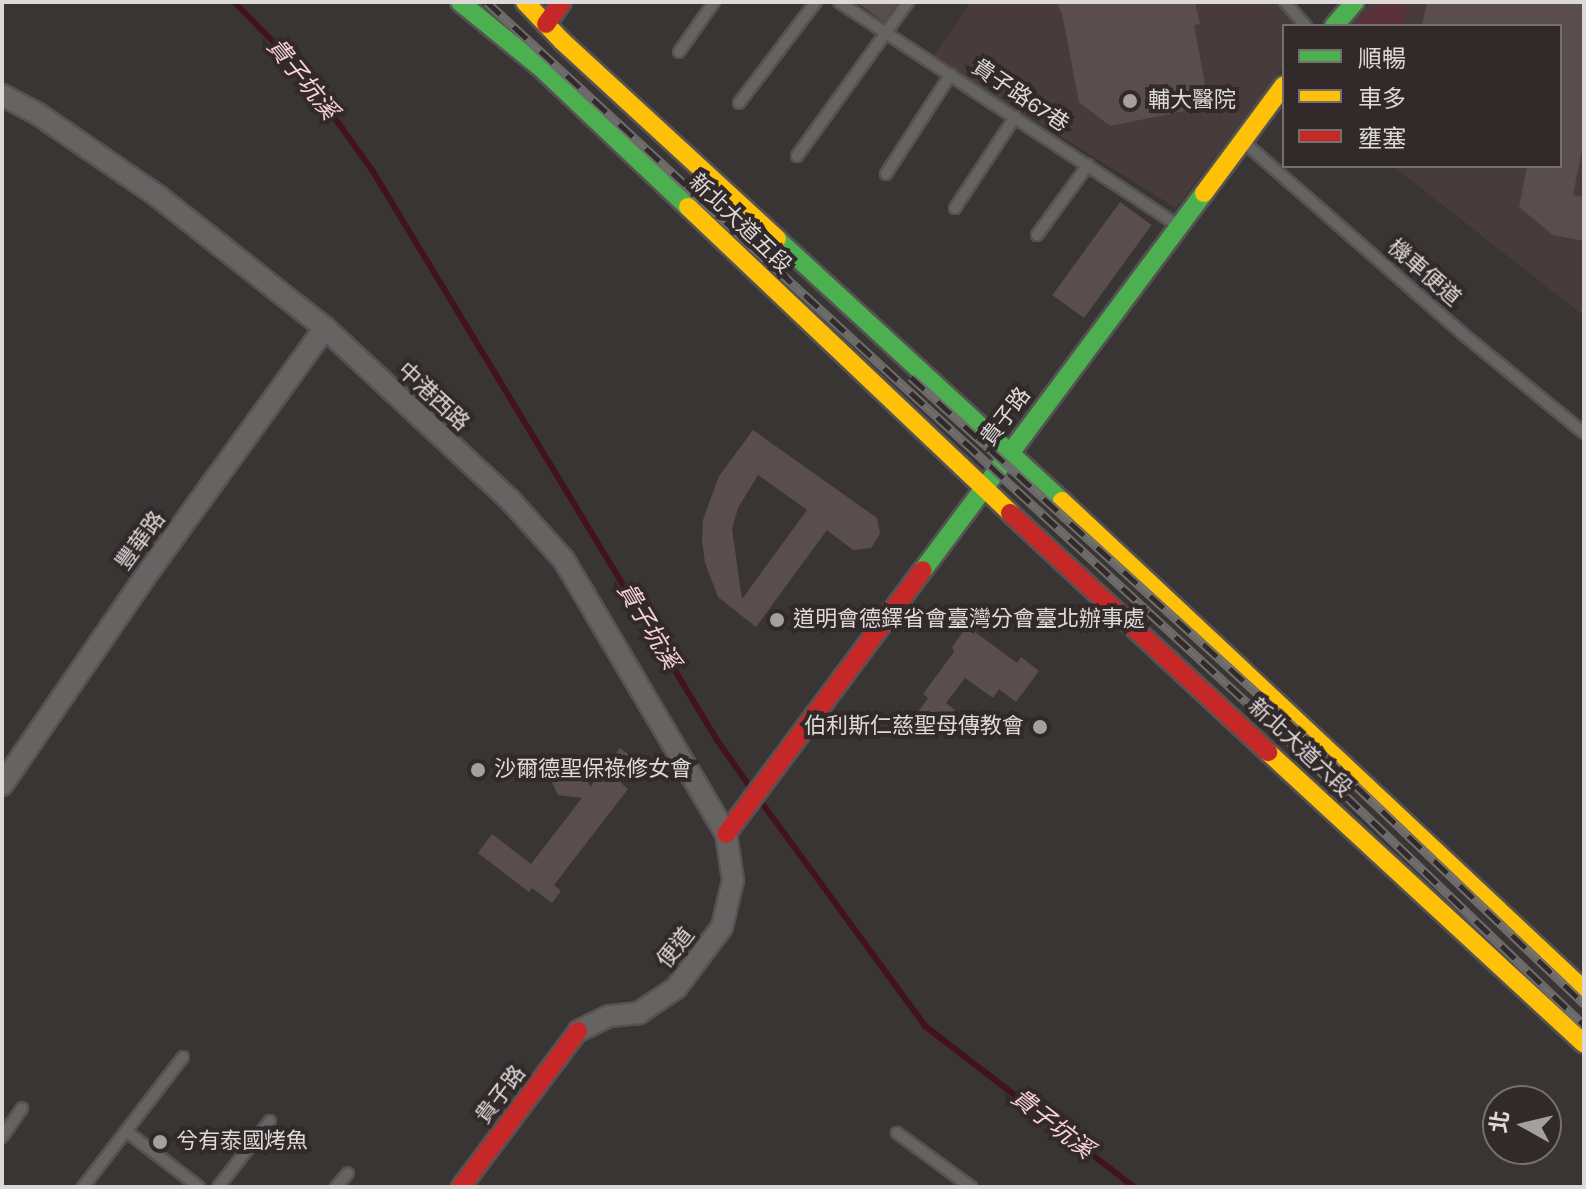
<!DOCTYPE html>
<html>
<head>
<meta charset="utf-8">
<style>
	body { margin:0 }
	#map { position:relative; width:1586px; height:1189px; overflow:hidden; background:#393535; font-family:Karla,"Noto Sans TC",sans-serif }
	div>[style] { position:absolute }
	.built>* { inset:0; background:#473b3c }
	.green>* { inset:0; background:#5b323b }
	.stream>* { height:6px; margin:-3px; padding:0 3px; transform-origin:3px; border-radius:3px; background:#421220 }
	.building>* { inset:0; background:#5a4d4f; transform-origin:0 0 }
	.roads { filter:drop-shadow(2px 0 #565252) drop-shadow(-2px 0 #565252) drop-shadow(0 2px #565252) drop-shadow(0 -2px #565252) }
	.lane>* { height:10px; margin:-5px; padding:0 5px; transform-origin:5px; border-radius:5px; background:#666363 }
	.street>* { height:20px; margin:-10px; padding:0 10px; transform-origin:10px; border-radius:10px; background:#666363 }
	.fast>* { height:18px; margin:-9px; padding:0 9px; transform-origin:9px; border-radius:9px; background:#4caf50 }
	.slow>* { height:18px; margin:-9px; padding:0 9px; transform-origin:9px; border-radius:9px; background:#ffc107 }
	.jam>* { height:18px; margin:-9px; padding:0 9px; transform-origin:9px; border-radius:9px; background:#c62828 }
	.rail>* { height:9px; margin-top:-4.5px; transform-origin:0; background:repeating-linear-gradient(90deg,#31292a 0 18px,#6f6c6c 0 36px); box-sizing:border-box; border-block:2px solid #6f6c6c }
	.dots>* { width:22px; height:22px; translate:-50% -50%; box-sizing:border-box; border:4px solid #31292a; border-radius:50% }
	span { translate:-50% -50%; white-space:nowrap; text-align:center; line-height:1.15; -webkit-text-stroke:8px #31292a; paint-order:stroke }
	.street-label { font-size:22px; color:#ded9d9 }
	.poi-label { font-size:22px; color:#ded9d9 }
	.left { translate:0 -50%; text-align:left }
	.right { translate:-100% -50%; text-align:right }
	.water-label { font-size:24px; color:#f9d2d9; font-style:italic }
	.frame { position:absolute; inset:0; border:4px solid #ded9d9; pointer-events:none }
	.legend { position:absolute; left:1282px; top:24px; width:280px; height:144px; box-sizing:border-box; background:#31292a; border:2px solid #766f70; margin:0; padding:10px 14px; list-style:none; font-size:24px; color:#ded9d9 }
	.legend li { display:flex; align-items:center; gap:16px; height:40px }
	.legend b { width:40px; border:2px solid #766f70 }
	.north { position:absolute; left:1482px; top:1085px; width:80px; height:80px; box-sizing:border-box; background:#31292a; border:2px solid #766f70; border-radius:50%; rotate:278deg; font-size:22px; font-weight:700; line-height:32px; text-align:center; color:#ded9d9 }
	.north::after { content:''; display:block; margin:auto; width:28px; height:36px; background:#a4a0a0; clip-path:polygon(50% 0,100% 100%,50% 72%,0 100%) }
</style>
</head>
<body>
<div id="map">
	<div class="built">
		<i style="clip-path:polygon(971px 2px,1290px 2px,1314px 26px,1284px 26px,1284px 66px,1176px 208px,933px 57px)"></i>
		<i style="clip-path:polygon(1371px 2px,1584px 2px,1584px 316px,1393px 166px,1560px 166px,1560px 26px,1350px 26px)"></i>
	</div>
	<div class="green">
		<i style="clip-path:polygon(1377px 2px,1408px 2px,1403px 26px,1356px 26px)"></i>
	</div>
	<div class="stream">
		<i style="left:234px;top:2px;width:93px;rotate:45.4deg"></i>
		<i style="left:299px;top:68px;width:125px;rotate:54.4deg"></i>
		<i style="left:372px;top:170px;width:666px;rotate:58.82deg"></i>
		<i style="left:717px;top:740px;width:57px;rotate:54.9deg"></i>
		<i style="left:762px;top:803px;width:276px;rotate:53.8deg"></i>
		<i style="left:925px;top:1026px;width:264px;rotate:37.6deg"></i>
	</div>
	<div class="building">
		<i style="clip-path:polygon(856px 2px,898px 2px,884px 22px)"></i>
		<i style="clip-path:polygon(1056px 2px,1195px 2px,1200px 24px,1194px 25px,1209px 106px,1110px 126px,1079px 102px,1062px 14px)"></i>
		<i style="clip-path:polygon(1427px 2px,1584px 2px,1584px 140px,1573px 195px,1584px 197px,1584px 241px,1553px 235px,1519px 207px,1527px 166px,1560px 166px,1560px 26px,1422px 26px)"></i>
		<i style="left:1120px;top:202px;width:39px;height:115px;rotate:36deg"></i>
		<i style="clip-path:polygon(evenodd,753px 430px,877px 518px,880px 534px,871px 548px,853px 550px,827px 530px,756px 627px,718px 597px,705px 563px,702px 541px,703px 520px,719px 476px,753px 430px,758px 475px,807px 510px,742px 599px,732px 529px,738px 508px,758px 475px)"></i>
		<i style="clip-path:polygon(967px 626px,1017px 663px,1021px 657px,1039px 671px,1016px 702px,999px 689px,993px 698px,965px 678px,946px 703px,955px 710px,936px 736px,913px 719px,928px 698px,923px 694px,954px 652px,952px 647px)"></i>
		<i style="clip-path:polygon(620px 748px,636px 760px,620px 782px,628px 789px,554px 885px,561px 891px,552px 903px,532px 888px,529px 892px,478px 853px,492px 834px,531px 864px,582px 798px,558px 795px,549px 776px,562px 761px,580px 763px,590px 787px)"></i>
	</div>
	<div class="roads">
		<div class="lane">
			<i style="left:839px;top:2px;width:405px;rotate:33.4deg"></i>
			<i style="left:1285px;top:2px;width:32px;rotate:49deg"></i>
			<i style="left:679px;top:52px;width:61px;rotate:-55deg"></i>
			<i style="left:739px;top:103px;width:127px;rotate:-52.7deg"></i>
			<i style="left:1246px;top:144px;width:288px;rotate:41.2deg"></i>
			<i style="left:1463px;top:334px;width:156px;rotate:39.3deg"></i>
			<i style="left:797px;top:156px;width:190px;rotate:-54.2deg"></i>
			<i style="left:886px;top:174px;width:119px;rotate:-57deg"></i>
			<i style="left:955px;top:208px;width:109px;rotate:-56.6deg"></i>
			<i style="left:1037px;top:235px;width:87px;rotate:-53.9deg"></i>
			<i style="left:126px;top:1131px;width:92px;rotate:37.5deg"></i>
			<i style="left:897px;top:1133px;width:92px;rotate:36.1deg"></i>
			<i style="left:2px;top:1137px;width:35px;rotate:-55deg"></i>
			<i style="left:83px;top:1187px;width:164px;rotate:-52.4deg"></i>
			<i style="left:218px;top:1187px;width:84px;rotate:-51.8deg"></i>
			<i style="left:336px;top:1187px;width:18px;rotate:-49deg"></i>
		</div>
		<div class="street">
			<i style="left:2px;top:95px;width:41px;rotate:27.8deg"></i>
			<i style="left:38px;top:114px;width:147px;rotate:34.4deg"></i>
			<i style="left:159px;top:197px;width:211px;rotate:38.3deg"></i>
			<i style="left:325px;top:328px;width:254px;rotate:42.9deg"></i>
			<i style="left:511px;top:501px;width:79px;rotate:48.1deg"></i>
			<i style="left:564px;top:560px;width:318px;rotate:59.4deg"></i>
			<i style="left:726px;top:834px;width:47px;rotate:81.3deg"></i>
			<i style="left:733px;top:880px;width:48px;rotate:103.2deg"></i>
			<i style="left:722px;top:927px;width:76px;rotate:127deg"></i>
			<i style="left:676px;top:988px;width:45px;rotate:146deg"></i>
			<i style="left:639px;top:1013px;width:30px;rotate:174deg"></i>
			<i style="left:609px;top:1016px;width:34px;rotate:154deg"></i>
			<i style="left:2px;top:785px;width:265px;rotate:-55.5deg"></i>
			<i style="left:152px;top:567px;width:295px;rotate:-54.1deg"></i>
		</div>
		<div class="fast">
			<i style="left:460px;top:2px;width:103px;rotate:39.1deg"></i>
			<i style="left:540px;top:67px;width:204px;rotate:43.4deg"></i>
			<i style="left:1334px;top:26px;width:32px;rotate:-49deg"></i>
			<i style="left:777px;top:239px;width:387px;rotate:42.6deg"></i>
			<i style="left:923px;top:570px;width:470px;rotate:-53.3deg"></i>
		</div>
		<div class="slow">
			<i style="left:525px;top:2px;width:54px;rotate:46.5deg"></i>
			<i style="left:562px;top:41px;width:292px;rotate:42.6deg"></i>
			<i style="left:1204px;top:193px;width:134px;rotate:-53.5deg"></i>
			<i style="left:688px;top:207px;width:444px;rotate:43.5deg"></i>
			<i style="left:1062px;top:501px;width:715px;rotate:43.13deg"></i>
			<i style="left:1268px;top:752px;width:430px;rotate:42.7deg"></i>
		</div>
		<div class="jam">
			<i style="left:546px;top:24px;width:27px;rotate:-54deg"></i>
			<i style="left:1010px;top:513px;width:352px;rotate:42.8deg"></i>
			<i style="left:726px;top:834px;width:329px;rotate:-53.3deg"></i>
			<i style="left:461px;top:1187px;width:195px;rotate:-53.1deg"></i>
		</div>
	</div>
	<div class="rail">
		<i style="left:487px;top:2px;width:1098px;rotate:42.67deg"></i>
		<i style="left:1294px;top:746px;width:402px;rotate:43.9deg"></i>
		<i style="left:911px;top:377px;width:532px;rotate:42.41deg"></i>
		<i style="left:1304px;top:736px;width:388px;rotate:43.7deg"></i>
	</div>
	<div class="dots">
		<i style="left:1130px;top:101px;background:#a4a0a0"></i>
		<i style="left:777px;top:620px;background:#a4a0a0"></i>
		<i style="left:1040px;top:727px;background:#a4a0a0"></i>
		<i style="left:478px;top:770px;background:#a4a0a0"></i>
		<i style="left:160px;top:1142px;background:#a4a0a0"></i>
	</div>
	<div class="street-label">
		<span style="left:1020px;top:96px;rotate:34deg">貴子路67巷</span>
		<span style="left:740px;top:224px;rotate:44deg">新北大道五段</span>
		<span style="left:1424px;top:273px;rotate:41deg">機車便道</span>
		<span style="left:433px;top:397px;rotate:43deg">中港西路</span>
		<span style="left:1006px;top:417px;rotate:-53deg">貴子路</span>
		<span style="left:141px;top:541px;rotate:-54deg">豐華路</span>
		<span style="left:1300px;top:748px;rotate:43deg">新北大道六段</span>
		<span style="left:676px;top:948px;rotate:-52deg">便道</span>
		<span style="left:501px;top:1095px;rotate:-53deg">貴子路</span>
	</div>
	<div class="poi-label">
		<span class="left" style="left:1148px;top:101px">輔大醫院</span>
		<span class="left" style="left:793px;top:620px">道明會德鐸省會臺灣分會臺北辦事處</span>
		<span class="right" style="left:1024px;top:727px">伯利斯仁慈聖母傳教會</span>
		<span class="left" style="left:494px;top:770px">沙爾德聖保祿修女會</span>
		<span class="left" style="left:176px;top:1142px">兮有泰國烤魚</span>
	</div>
	<div class="water-label">
		<span style="left:302px;top:79px;rotate:51deg">貴子坑溪</span>
		<span style="left:648px;top:626px;rotate:59deg">貴子坑溪</span>
		<span style="left:1052px;top:1124px;rotate:38deg">貴子坑溪</span>
	</div>
	<div class="frame"></div>
	<ul class="legend">
	<li><b style="height:10px;background:#4caf50"></b>順暢</li>
	<li><b style="height:10px;background:#ffc107"></b>車多</li>
	<li><b style="height:10px;background:#c62828"></b>壅塞</li>
	</ul>
	<div class="north">北</div>
</div>
</body>
</html>
